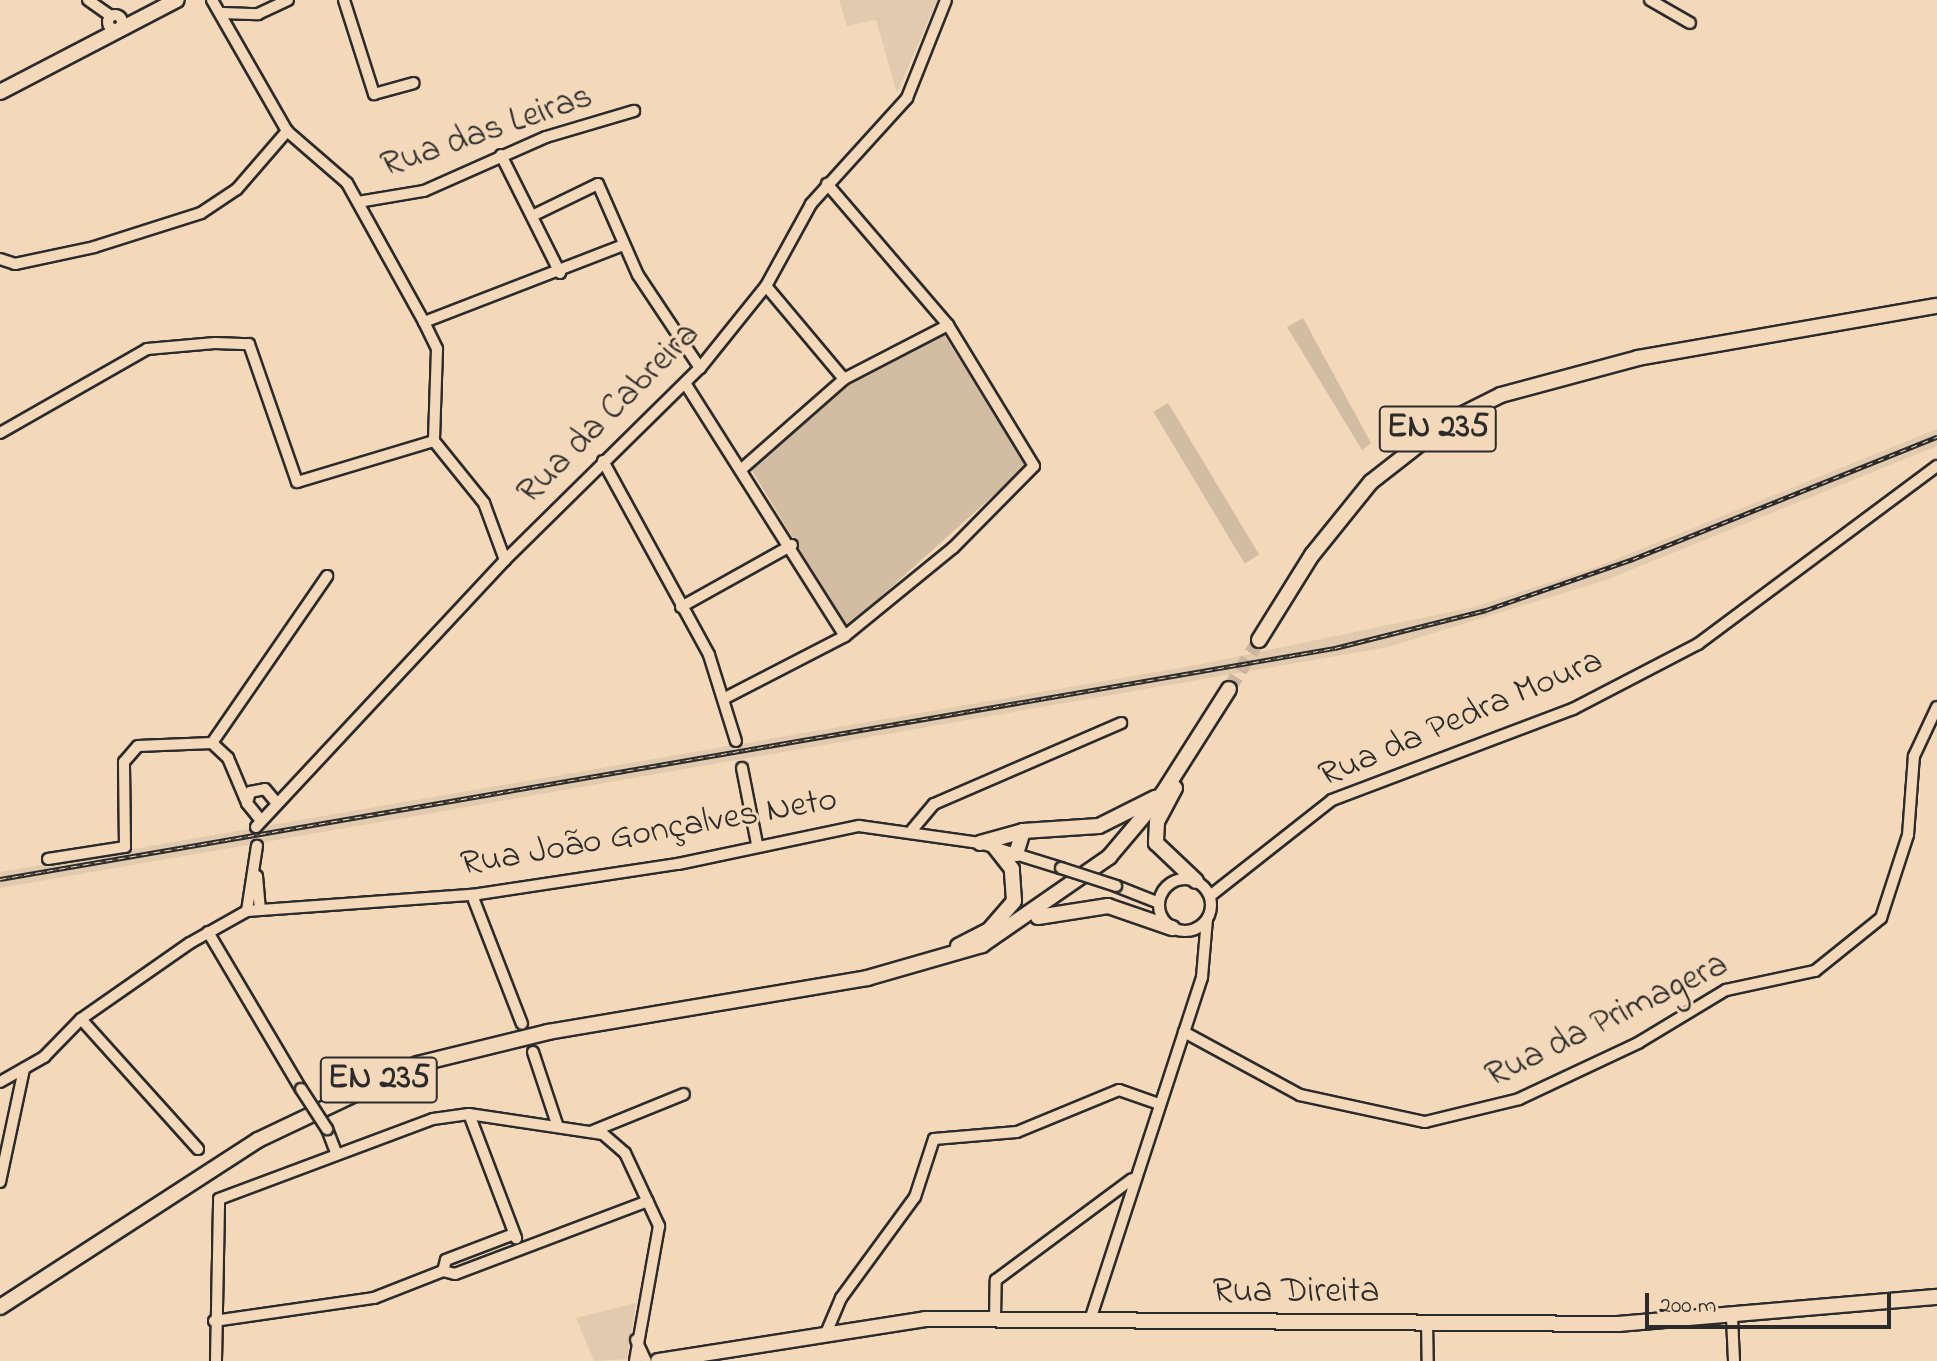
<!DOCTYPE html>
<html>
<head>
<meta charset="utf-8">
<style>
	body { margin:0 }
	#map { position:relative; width:1937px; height:1361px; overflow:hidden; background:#f3d9ba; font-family:"Indie Flower",sans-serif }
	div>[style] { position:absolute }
	.built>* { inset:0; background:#e2caae }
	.green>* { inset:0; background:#d2bda2; transform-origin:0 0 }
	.major-tunnel>* { height:14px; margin-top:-7px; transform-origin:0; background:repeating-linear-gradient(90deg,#cbb69d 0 14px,transparent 0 21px) }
	.roads { filter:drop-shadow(2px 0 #2b2b2b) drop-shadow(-2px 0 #2b2b2b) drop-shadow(0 2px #2b2b2b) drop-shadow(0 -2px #2b2b2b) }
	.minor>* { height:10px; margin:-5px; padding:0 5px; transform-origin:5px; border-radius:5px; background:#f3d9ba }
	.minor>.ring { margin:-5px; padding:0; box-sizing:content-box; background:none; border:10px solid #f3d9ba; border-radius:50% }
	.major>* { height:14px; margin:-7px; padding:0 7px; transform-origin:7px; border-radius:7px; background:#f3d9ba }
	.rail>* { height:5px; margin-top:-2.5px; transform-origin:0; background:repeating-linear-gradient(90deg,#f3d9ba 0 6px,#2b2b2b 0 12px); box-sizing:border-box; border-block:2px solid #2b2b2b }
	.bridges { filter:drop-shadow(2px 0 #2b2b2b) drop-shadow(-2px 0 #2b2b2b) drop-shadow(0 2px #2b2b2b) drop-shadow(0 -2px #2b2b2b) }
	.minor-bridge>* { height:10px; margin:-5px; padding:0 5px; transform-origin:5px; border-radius:5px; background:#f3d9ba }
	span { translate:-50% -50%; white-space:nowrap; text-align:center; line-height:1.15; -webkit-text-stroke:6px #f3d9ba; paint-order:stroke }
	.shield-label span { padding:2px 6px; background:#f3d9ba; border:2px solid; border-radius:6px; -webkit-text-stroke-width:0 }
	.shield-label { font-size:34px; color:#2b2b2b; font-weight:700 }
	.street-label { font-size:36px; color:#2b2b2b }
	.scale { position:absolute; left:1645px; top:1293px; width:246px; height:36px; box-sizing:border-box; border:4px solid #2b2b2b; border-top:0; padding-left:10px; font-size:24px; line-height:28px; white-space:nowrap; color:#2b2b2b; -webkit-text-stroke:6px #f3d9ba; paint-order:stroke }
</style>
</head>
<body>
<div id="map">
	<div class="built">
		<i style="clip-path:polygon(839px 0,937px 0,897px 93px,876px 20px,847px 26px)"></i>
		<i style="clip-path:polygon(1937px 429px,1937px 446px,1606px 580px,1388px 647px,0 888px,0 872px,1197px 665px,1474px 607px,1599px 566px)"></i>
		<i style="clip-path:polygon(636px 1303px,627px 1359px,594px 1361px,576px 1318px)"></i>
	</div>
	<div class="green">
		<i style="clip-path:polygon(1303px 318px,1371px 443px,1362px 450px,1287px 327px)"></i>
		<i style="clip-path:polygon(943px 333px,1026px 466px,847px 627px,751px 469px,846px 384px)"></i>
		<i style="left:1168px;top:403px;width:177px;height:17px;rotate:59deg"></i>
	</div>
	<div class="major-tunnel">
		<i style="left:1229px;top:689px;width:57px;rotate:-58.5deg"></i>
	</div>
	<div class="roads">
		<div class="minor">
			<i style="left:88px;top:0;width:28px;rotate:35deg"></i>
			<i style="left:212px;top:0;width:151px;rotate:60.2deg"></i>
			<i style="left:287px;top:131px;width:79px;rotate:40.9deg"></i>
			<i style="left:347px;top:183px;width:159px;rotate:61deg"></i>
			<i style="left:424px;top:322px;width:30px;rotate:64deg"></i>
			<i style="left:437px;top:349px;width:92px;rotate:91.9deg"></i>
			<i style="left:434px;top:441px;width:80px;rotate:51.1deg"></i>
			<i style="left:484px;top:503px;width:61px;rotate:69.8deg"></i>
			<i style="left:344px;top:0;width:99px;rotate:72.3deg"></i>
			<i style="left:374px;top:94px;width:41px;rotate:-15.4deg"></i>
			<i style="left:1650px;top:0;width:46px;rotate:29.9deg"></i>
			<i style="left:222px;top:13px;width:36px;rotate:2deg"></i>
			<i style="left:258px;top:14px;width:33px;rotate:-25deg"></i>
			<i class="ring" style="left:108px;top:15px;width:4px;height:4px"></i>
			<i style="left:501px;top:155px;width:132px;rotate:63.4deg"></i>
			<i style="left:358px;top:202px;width:67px;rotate:-9.5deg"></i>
			<i style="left:424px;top:191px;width:133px;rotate:-23.9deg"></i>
			<i style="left:546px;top:137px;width:92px;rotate:-16.5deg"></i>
			<i style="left:534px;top:215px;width:71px;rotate:-25.8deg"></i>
			<i style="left:598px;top:184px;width:99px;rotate:66.3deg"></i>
			<i style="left:638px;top:275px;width:112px;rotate:56.3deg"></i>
			<i style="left:0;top:259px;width:16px;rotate:18deg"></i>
			<i style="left:15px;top:264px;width:81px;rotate:-12.1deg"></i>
			<i style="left:94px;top:247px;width:112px;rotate:-17.6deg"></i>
			<i style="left:201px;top:213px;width:43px;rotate:-33.7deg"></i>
			<i style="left:237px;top:189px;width:77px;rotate:-49.2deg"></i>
			<i style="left:766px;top:286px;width:121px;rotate:50deg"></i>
			<i style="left:424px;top:322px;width:214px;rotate:-21.1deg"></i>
			<i style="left:685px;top:383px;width:299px;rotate:57.7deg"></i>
			<i style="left:0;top:433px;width:169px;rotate:-29.7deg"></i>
			<i style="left:147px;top:349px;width:68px;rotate:-5deg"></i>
			<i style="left:215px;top:343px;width:34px;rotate:2deg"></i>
			<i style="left:249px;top:344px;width:146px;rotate:70.8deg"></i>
			<i style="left:297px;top:482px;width:143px;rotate:-16.7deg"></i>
			<i style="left:603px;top:461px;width:221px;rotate:61.3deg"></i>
			<i style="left:709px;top:655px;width:90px;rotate:72.6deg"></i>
			<i style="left:744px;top:467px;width:133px;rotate:-41.3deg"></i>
			<i style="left:844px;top:379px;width:117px;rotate:-27.4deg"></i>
			<i style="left:681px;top:607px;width:127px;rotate:-29.2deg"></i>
			<i style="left:727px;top:697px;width:133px;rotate:-27.3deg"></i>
			<i style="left:845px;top:636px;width:139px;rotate:-39.2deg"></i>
			<i style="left:953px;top:548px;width:115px;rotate:-45.4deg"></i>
			<i style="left:1034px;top:466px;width:165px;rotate:-121.4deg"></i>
			<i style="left:948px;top:325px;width:186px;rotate:-130.6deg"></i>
			<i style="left:212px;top:743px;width:203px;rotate:-55.4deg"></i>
			<i style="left:742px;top:768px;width:77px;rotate:78.8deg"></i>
			<i style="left:259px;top:818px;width:19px;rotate:-129deg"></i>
			<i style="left:247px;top:803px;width:11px;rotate:-75deg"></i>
			<i style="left:250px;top:792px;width:15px;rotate:-11deg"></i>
			<i style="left:265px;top:789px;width:17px;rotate:50deg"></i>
			<i style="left:256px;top:827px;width:365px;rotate:-47deg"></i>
			<i style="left:505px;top:560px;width:274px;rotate:-44.6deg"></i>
			<i style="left:700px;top:368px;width:105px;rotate:-51.2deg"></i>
			<i style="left:766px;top:286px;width:94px;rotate:-61.2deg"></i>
			<i style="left:811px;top:204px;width:143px;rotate:-47.8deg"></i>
			<i style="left:907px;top:98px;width:105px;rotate:-68.3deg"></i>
			<i style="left:912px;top:830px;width:34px;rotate:-50deg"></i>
			<i style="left:934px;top:804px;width:204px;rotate:-23.4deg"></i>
			<i style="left:48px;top:859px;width:78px;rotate:-8.9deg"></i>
			<i style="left:125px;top:847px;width:85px;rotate:-90.7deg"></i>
			<i style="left:124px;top:762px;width:21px;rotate:-49deg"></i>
			<i style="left:138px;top:746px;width:74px;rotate:-2.3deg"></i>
			<i style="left:212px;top:743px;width:22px;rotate:43deg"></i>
			<i style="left:228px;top:758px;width:49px;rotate:67.1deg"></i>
			<i style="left:257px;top:876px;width:33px;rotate:85deg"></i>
			<i class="ring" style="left:1159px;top:879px;width:42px;height:42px"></i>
			<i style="left:1116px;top:886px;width:46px;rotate:21.6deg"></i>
			<i style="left:472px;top:895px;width:138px;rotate:68.8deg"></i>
			<i style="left:1210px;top:896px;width:155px;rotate:-38.2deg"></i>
			<i style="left:1332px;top:800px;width:258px;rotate:-20.7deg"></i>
			<i style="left:1573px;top:709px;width:141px;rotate:-27.5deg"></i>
			<i style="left:1698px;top:644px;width:298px;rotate:-36.7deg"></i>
			<i style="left:247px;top:911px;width:66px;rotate:-81.3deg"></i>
			<i style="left:208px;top:932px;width:182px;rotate:59.4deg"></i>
			<i style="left:81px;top:1019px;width:175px;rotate:48deg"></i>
			<i style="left:1184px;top:1032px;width:132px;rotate:28.5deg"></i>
			<i style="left:1300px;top:1095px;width:128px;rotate:12.2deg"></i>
			<i style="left:1425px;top:1122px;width:97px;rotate:-13.7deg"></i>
			<i style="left:1519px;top:1099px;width:132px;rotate:-25.2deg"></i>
			<i style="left:1638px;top:1043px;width:103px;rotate:-31.1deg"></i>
			<i style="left:1726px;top:990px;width:91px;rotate:-12.1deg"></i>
			<i style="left:1815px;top:971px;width:85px;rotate:-38.8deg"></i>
			<i style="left:1881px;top:918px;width:87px;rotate:-72deg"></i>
			<i style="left:1908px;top:835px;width:79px;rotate:-85.7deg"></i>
			<i style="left:1914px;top:756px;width:54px;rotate:-64.9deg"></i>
			<i style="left:533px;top:1052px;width:79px;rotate:71.6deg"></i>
			<i style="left:0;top:1082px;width:51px;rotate:-29.6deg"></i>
			<i style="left:44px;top:1057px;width:53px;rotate:-45.8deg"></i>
			<i style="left:81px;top:1019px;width:133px;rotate:-34.9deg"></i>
			<i style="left:190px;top:943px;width:65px;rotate:-29.3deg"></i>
			<i style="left:247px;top:911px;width:226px;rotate:-4.1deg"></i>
			<i style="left:472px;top:895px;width:208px;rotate:-8.6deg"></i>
			<i style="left:678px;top:864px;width:185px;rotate:-11.9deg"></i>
			<i style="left:859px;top:826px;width:122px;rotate:8deg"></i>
			<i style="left:980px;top:843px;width:85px;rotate:17.2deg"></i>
			<i style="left:469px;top:1114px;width:133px;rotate:69.2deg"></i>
			<i style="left:327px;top:1129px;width:25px;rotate:69deg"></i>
			<i style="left:593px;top:1131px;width:98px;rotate:-22.1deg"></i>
			<i style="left:0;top:1182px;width:116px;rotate:-78deg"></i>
			<i style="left:514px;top:1234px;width:73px;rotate:159.1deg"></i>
			<i style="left:446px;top:1260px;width:11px;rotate:105deg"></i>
			<i style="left:443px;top:1271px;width:12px;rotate:14deg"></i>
			<i style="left:455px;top:1274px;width:206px;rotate:-20.7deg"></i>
			<i style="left:1732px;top:1318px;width:43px;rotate:87.3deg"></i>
			<i style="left:995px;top:1319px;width:39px;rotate:-89deg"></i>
			<i style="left:996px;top:1280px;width:169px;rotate:-36.6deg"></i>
			<i style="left:1090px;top:1320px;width:361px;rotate:-71.9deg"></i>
			<i style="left:1202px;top:977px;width:58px;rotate:-85.1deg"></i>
			<i style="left:214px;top:1321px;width:162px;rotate:-8.2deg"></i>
			<i style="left:374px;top:1298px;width:74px;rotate:-21.4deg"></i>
			<i style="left:1427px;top:1322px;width:39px;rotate:89deg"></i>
			<i style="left:827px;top:1331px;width:36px;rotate:-67deg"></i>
			<i style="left:841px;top:1298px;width:125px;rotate:-53.8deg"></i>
			<i style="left:915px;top:1197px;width:61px;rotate:-71.9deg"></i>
			<i style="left:934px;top:1139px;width:83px;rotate:-4.8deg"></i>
			<i style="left:1017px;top:1132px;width:110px;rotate:-22.4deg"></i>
			<i style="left:1119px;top:1090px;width:42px;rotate:19.3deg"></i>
			<i style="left:636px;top:1340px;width:23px;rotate:65deg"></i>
			<i style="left:216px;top:1361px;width:162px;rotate:-88.9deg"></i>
			<i style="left:219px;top:1199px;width:228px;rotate:-20.5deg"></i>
			<i style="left:433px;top:1119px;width:36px;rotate:-8deg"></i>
			<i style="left:469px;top:1114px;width:135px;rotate:8.5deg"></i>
			<i style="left:603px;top:1134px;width:29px;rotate:41deg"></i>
			<i style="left:625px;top:1153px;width:81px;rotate:65deg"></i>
			<i style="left:659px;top:1226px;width:137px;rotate:100.1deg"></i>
		</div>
		<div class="major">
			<i style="left:0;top:92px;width:199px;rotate:-27.5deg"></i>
			<i style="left:1259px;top:640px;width:100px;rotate:-58.1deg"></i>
			<i style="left:1312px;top:555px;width:94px;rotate:-51.1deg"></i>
			<i style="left:1371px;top:482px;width:99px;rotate:-38deg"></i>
			<i style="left:1449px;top:421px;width:58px;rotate:-26.6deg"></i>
			<i style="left:1501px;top:395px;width:142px;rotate:-15.1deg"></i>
			<i style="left:1638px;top:358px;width:303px;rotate:-9.9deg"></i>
			<i style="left:1175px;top:788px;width:38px;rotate:118deg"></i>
			<i style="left:1157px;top:822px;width:21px;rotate:93deg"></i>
			<i style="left:1156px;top:843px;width:55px;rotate:43.5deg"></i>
			<i style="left:980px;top:843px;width:45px;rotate:-15.6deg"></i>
			<i style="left:1023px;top:831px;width:76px;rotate:-3.8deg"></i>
			<i style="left:1099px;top:826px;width:63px;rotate:-26.6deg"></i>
			<i style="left:1016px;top:854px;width:24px;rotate:-73deg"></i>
			<i style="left:1038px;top:917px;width:71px;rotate:-8.9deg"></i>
			<i style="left:1108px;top:906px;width:68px;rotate:19deg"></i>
			<i style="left:958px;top:946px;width:35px;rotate:-27deg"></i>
			<i style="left:989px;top:930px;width:38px;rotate:-49deg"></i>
			<i style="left:1014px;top:901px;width:32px;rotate:-94deg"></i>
			<i style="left:1012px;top:869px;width:29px;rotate:-128deg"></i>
			<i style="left:0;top:1307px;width:307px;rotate:-32.9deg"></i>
			<i style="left:258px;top:1140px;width:177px;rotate:-25.4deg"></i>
			<i style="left:418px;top:1064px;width:134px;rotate:-13.8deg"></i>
			<i style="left:548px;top:1032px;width:324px;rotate:-9.6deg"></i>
			<i style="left:867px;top:978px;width:120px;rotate:-16deg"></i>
			<i style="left:982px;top:945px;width:155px;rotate:-34.7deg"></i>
			<i style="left:1109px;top:857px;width:84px;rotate:-49.8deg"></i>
			<i style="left:1163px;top:793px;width:123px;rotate:-57.6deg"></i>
			<i style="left:658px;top:1361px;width:270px;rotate:-8.9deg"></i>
			<i style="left:925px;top:1319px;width:694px;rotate:0.41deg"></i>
			<i style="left:1619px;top:1324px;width:319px;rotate:-4.9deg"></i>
		</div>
	</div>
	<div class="rail">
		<i style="left:0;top:879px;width:1355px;rotate:-9.82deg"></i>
		<i style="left:1335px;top:648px;width:156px;rotate:-14.1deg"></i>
		<i style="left:1486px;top:610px;width:156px;rotate:-19.1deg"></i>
		<i style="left:1633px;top:559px;width:328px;rotate:-21.9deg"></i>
	</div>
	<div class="bridges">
		<div class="minor-bridge">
			<i style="left:1061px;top:868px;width:58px;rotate:18.1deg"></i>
			<i style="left:301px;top:1089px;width:48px;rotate:57deg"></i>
		</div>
	</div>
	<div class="shield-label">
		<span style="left:1438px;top:429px">EN 235</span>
		<span style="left:379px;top:1080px">EN 235</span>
	</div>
	<div class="street-label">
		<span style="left:487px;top:132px;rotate:-19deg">Rua das Leiras</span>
		<span style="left:609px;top:414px;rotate:-45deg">Rua da Cabreira</span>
		<span style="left:1461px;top:719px;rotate:-23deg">Rua da Pedra Moura</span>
		<span style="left:649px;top:833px;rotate:-10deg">Rua João Gonçalves Neto</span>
		<span style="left:1607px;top:1021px;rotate:-26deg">Rua da Primagera</span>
		<span style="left:1296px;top:1293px">Rua Direita</span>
	</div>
	<div class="scale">200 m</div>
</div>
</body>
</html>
